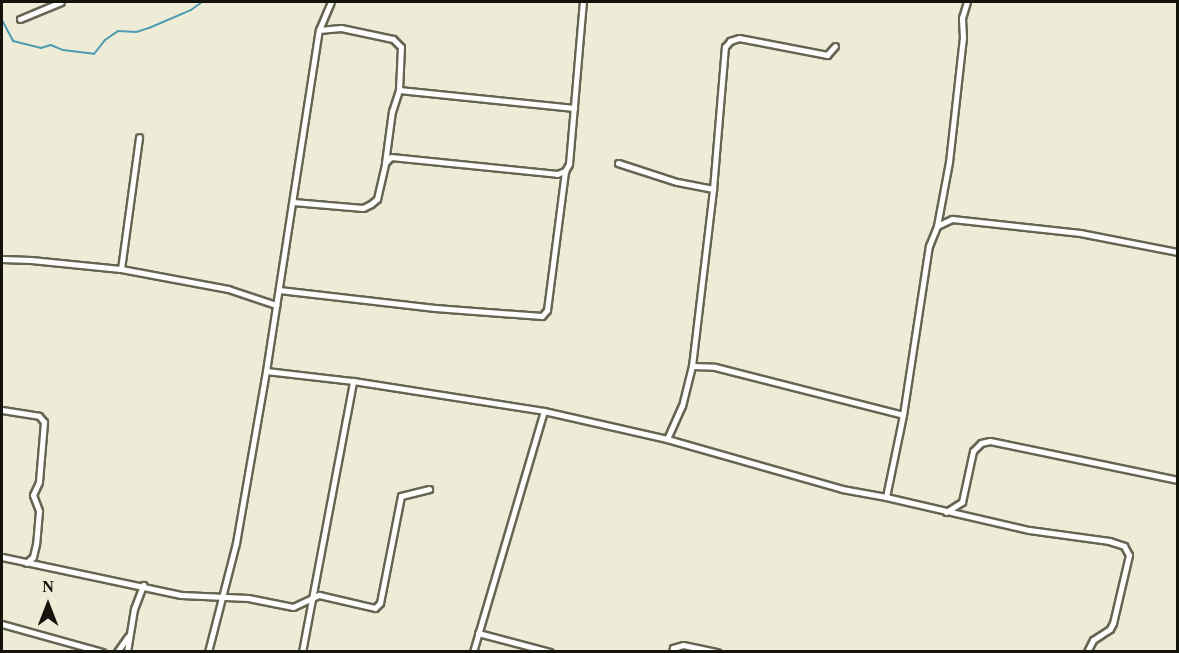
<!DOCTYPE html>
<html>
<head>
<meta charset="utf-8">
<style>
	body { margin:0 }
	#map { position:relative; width:1179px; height:653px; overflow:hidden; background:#eeebd7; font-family:Georgia,serif }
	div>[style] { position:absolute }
	.stream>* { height:2px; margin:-1px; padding:0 1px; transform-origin:1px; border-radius:1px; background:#4d9db2 }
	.roads { filter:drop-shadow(2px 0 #676452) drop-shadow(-2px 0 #676452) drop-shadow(0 2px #676452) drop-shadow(0 -2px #676452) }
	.street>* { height:5px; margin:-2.5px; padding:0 2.5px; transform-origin:2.5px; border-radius:2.5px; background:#fff }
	span { translate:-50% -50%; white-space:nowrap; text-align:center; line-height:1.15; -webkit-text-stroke:6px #eeebd7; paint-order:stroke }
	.frame { position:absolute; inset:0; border:3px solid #14130c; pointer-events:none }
	.north { position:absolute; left:18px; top:575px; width:60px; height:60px; -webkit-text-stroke:4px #eeebd7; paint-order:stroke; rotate:0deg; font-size:16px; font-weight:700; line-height:24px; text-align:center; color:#14130c }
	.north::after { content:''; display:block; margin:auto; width:21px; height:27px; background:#14130c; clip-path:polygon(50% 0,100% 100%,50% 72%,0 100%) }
</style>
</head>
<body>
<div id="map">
	<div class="stream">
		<i style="left:2px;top:20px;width:24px;rotate:62deg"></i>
		<i style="left:13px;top:41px;width:29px;rotate:14deg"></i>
		<i style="left:41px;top:48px;width:10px;rotate:-17deg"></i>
		<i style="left:51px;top:45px;width:13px;rotate:23deg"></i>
		<i style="left:63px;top:50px;width:31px;rotate:7deg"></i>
		<i style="left:94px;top:54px;width:18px;rotate:-52deg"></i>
		<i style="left:105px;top:40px;width:16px;rotate:-35deg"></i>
		<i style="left:118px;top:31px;width:18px;rotate:3deg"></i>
		<i style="left:136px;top:32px;width:14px;rotate:-17deg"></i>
		<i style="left:149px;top:28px;width:46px;rotate:-23.2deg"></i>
		<i style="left:191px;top:10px;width:14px;rotate:-36deg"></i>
	</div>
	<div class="roads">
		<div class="street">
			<i style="left:20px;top:19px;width:44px;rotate:-22.5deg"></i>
			<i style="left:319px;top:30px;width:22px;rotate:-5deg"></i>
			<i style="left:341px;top:28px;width:53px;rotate:11.9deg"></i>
			<i style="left:393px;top:39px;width:11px;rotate:45deg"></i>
			<i style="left:401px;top:47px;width:43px;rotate:92.7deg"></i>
			<i style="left:399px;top:90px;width:22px;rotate:108deg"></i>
			<i style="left:392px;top:111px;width:52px;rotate:97.7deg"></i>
			<i style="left:399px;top:90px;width:176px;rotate:5.9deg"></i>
			<i style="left:618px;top:163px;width:62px;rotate:17.9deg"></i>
			<i style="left:677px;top:182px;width:37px;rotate:11deg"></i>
			<i style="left:293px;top:202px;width:70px;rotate:4.9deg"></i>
			<i style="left:363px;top:208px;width:9px;rotate:-27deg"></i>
			<i style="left:371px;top:204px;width:8px;rotate:-40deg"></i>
			<i style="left:377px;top:199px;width:37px;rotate:-77deg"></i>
			<i style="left:385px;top:163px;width:8px;rotate:-45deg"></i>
			<i style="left:391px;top:157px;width:167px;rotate:5.8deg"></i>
			<i style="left:557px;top:174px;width:9px;rotate:-21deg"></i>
			<i style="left:565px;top:171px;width:8px;rotate:-60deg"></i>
			<i style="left:569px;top:164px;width:163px;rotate:-85.1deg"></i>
			<i style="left:937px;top:226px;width:65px;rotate:-79.4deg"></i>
			<i style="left:949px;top:162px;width:125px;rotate:-83.6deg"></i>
			<i style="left:963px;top:38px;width:20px;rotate:-93deg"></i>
			<i style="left:962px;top:18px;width:17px;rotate:-73deg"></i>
			<i style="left:2px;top:259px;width:29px;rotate:2deg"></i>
			<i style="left:31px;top:260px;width:90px;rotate:5.7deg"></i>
			<i style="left:121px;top:269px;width:109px;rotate:10.6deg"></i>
			<i style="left:228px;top:289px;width:51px;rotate:18.4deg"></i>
			<i style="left:121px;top:269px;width:133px;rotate:-82.2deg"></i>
			<i style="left:279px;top:290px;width:157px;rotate:6.6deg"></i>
			<i style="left:435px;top:308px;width:107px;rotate:4.3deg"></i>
			<i style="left:542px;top:316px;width:8px;rotate:-50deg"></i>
			<i style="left:547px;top:310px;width:140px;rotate:-82.6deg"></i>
			<i style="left:692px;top:366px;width:23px;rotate:2deg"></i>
			<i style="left:715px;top:367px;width:194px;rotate:14.3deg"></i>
			<i style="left:266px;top:371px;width:88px;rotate:6.6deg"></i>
			<i style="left:353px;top:381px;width:193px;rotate:8.9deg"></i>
			<i style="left:544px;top:411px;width:126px;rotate:12.8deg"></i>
			<i style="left:667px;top:439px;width:182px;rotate:15.9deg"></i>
			<i style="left:842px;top:489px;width:45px;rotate:10.3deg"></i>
			<i style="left:886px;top:497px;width:84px;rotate:-78.3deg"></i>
			<i style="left:903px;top:415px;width:171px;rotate:-81.3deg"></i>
			<i style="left:929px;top:246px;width:22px;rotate:-68deg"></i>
			<i style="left:937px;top:226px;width:17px;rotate:-25deg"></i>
			<i style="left:952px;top:219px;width:129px;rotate:6.2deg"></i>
			<i style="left:1080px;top:233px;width:100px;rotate:11deg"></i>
			<i style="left:2px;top:410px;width:37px;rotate:9deg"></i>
			<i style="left:39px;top:416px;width:8px;rotate:50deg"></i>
			<i style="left:44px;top:422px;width:60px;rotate:94.8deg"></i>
			<i style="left:39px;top:482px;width:14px;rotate:115deg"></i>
			<i style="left:33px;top:495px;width:17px;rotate:69deg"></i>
			<i style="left:39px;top:511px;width:33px;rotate:95deg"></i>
			<i style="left:36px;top:544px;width:13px;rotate:103deg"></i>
			<i style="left:33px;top:557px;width:9px;rotate:139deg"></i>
			<i style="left:667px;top:439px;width:36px;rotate:-66deg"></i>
			<i style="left:682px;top:406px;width:41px;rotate:-76deg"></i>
			<i style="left:692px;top:366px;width:178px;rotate:-83.2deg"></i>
			<i style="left:713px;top:189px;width:143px;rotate:-85.2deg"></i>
			<i style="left:725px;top:47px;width:8px;rotate:-50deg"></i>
			<i style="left:730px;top:41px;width:9px;rotate:-18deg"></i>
			<i style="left:739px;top:38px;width:90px;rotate:10.9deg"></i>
			<i style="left:827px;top:55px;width:12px;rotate:-48deg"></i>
			<i style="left:886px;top:497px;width:147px;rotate:13deg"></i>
			<i style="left:1029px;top:530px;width:81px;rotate:7.8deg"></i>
			<i style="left:1109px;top:541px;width:16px;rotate:18deg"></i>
			<i style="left:1124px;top:546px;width:10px;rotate:61deg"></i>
			<i style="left:1129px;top:555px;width:70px;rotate:103.2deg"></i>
			<i style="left:1113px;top:623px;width:7px;rotate:117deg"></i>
			<i style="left:1110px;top:629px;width:20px;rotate:147deg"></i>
			<i style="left:1093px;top:640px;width:13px;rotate:117deg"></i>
			<i style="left:946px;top:512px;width:19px;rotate:-32deg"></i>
			<i style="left:962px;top:502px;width:52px;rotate:-77.8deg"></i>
			<i style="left:973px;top:451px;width:11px;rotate:-45deg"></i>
			<i style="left:981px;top:443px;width:9px;rotate:-13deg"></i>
			<i style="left:990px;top:441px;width:192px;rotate:11.7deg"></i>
			<i style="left:2px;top:557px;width:183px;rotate:12deg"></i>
			<i style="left:181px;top:595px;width:67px;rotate:2.6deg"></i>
			<i style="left:248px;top:598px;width:46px;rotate:11.3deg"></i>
			<i style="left:293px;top:607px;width:29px;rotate:-25deg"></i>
			<i style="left:319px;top:595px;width:57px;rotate:13.1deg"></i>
			<i style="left:375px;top:608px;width:7px;rotate:-45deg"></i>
			<i style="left:380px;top:603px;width:109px;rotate:-78.9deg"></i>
			<i style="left:401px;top:496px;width:29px;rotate:-14deg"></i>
			<i style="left:2px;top:624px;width:104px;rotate:15.6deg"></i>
			<i style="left:478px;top:633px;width:74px;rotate:14.8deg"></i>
			<i style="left:117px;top:652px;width:19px;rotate:-55deg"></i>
			<i style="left:127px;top:652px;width:44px;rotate:-80.8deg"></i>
			<i style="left:134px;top:609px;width:26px;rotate:-69deg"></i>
			<i style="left:208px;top:652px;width:113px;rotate:-75.6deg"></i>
			<i style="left:236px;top:543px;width:175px;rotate:-80.1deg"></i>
			<i style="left:266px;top:371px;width:345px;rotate:-81.2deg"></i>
			<i style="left:319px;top:30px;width:30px;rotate:-67deg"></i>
			<i style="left:302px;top:652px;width:276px;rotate:-79.3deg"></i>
			<i style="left:473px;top:652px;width:251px;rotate:-73.6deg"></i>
			<i style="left:672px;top:652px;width:4px;rotate:-76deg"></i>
			<i style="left:673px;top:648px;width:10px;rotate:-17deg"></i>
			<i style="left:683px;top:645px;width:35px;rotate:12deg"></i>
		</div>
	</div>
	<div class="frame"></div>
	<div class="north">N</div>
</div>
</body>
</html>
